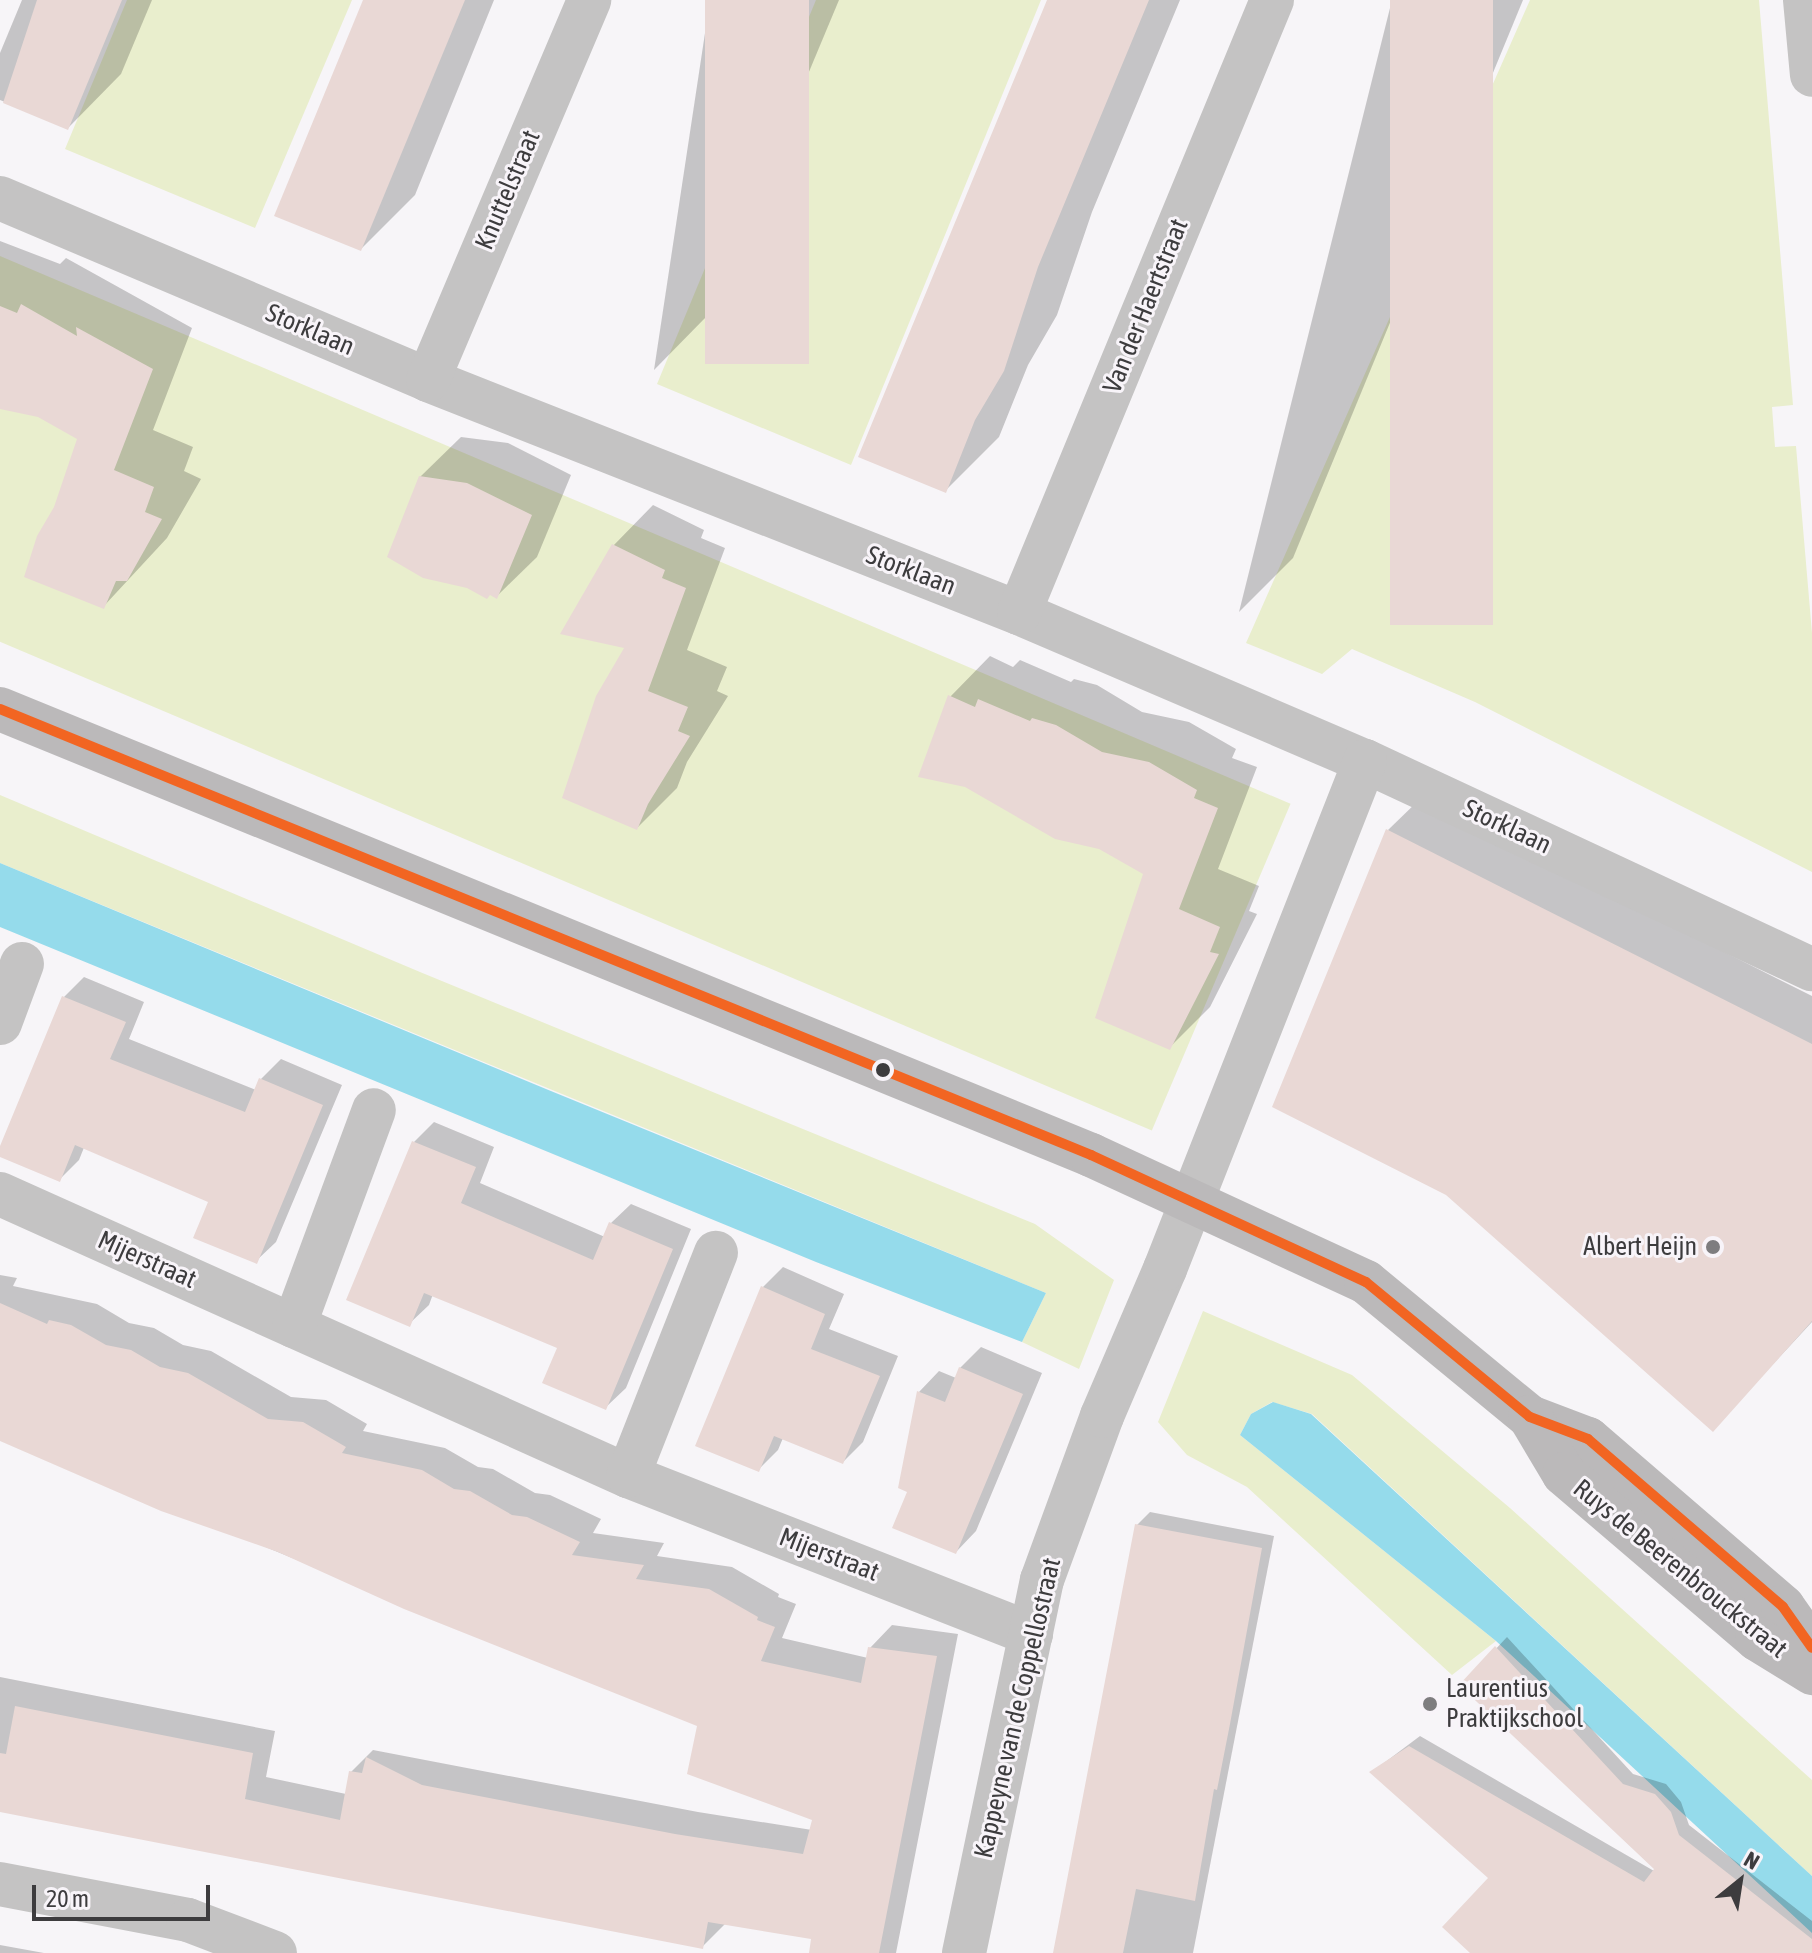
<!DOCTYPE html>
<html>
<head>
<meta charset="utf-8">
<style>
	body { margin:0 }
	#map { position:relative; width:1812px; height:1953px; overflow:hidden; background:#f7f5f8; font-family:"Asap Condensed",sans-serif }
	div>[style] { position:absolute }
	.green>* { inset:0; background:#e9eecd; transform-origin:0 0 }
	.water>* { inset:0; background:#95dbeb }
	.shadow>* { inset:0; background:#0003 }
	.building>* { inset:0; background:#e9d8d5; transform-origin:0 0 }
	.street>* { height:44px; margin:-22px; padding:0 22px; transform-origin:22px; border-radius:22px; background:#c4c3c3 }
	.secondary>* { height:44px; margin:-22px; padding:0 22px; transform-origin:22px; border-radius:22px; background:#bbb9ba }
	.bus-1>* { height:10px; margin:-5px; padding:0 5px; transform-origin:5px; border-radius:5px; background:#f26522 }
	.dots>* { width:22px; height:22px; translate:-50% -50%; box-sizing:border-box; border:4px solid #f8f4f9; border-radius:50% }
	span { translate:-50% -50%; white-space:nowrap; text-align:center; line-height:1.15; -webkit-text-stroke:6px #f8f4f9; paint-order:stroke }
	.street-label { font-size:26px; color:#3d3c3e }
	.poi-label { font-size:26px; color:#3d3c3e }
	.right { translate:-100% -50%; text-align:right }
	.left { translate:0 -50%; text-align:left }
	.north { position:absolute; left:1700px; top:1841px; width:80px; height:80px; -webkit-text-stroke:6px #f8f4f9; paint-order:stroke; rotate:30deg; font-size:22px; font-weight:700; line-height:32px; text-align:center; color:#3d3c3e }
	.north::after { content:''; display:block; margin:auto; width:28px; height:36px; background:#3d3c3e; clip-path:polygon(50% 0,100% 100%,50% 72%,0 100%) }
	.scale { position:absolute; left:32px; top:1885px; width:178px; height:36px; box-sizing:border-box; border:4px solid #3d3c3e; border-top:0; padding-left:10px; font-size:24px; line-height:28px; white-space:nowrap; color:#3d3c3e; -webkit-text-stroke:6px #f8f4f9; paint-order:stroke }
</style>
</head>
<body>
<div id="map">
	<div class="green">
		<i style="clip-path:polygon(127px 0,352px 0,255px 228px,65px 149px)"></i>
		<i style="clip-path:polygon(816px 0,1041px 0,851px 465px,657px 384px)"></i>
		<i style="clip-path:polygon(1530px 0,1759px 0,1793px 405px,1772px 407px,1775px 447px,1796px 446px,1812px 633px,1812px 872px,1475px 702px,1352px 649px,1322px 674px,1246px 643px)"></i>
		<i style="left:0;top:256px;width:1402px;height:355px;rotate:23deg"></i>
		<i style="clip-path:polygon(0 795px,420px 972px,1035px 1224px,1114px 1280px,1079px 1369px,1022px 1342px,1046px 1293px,0 863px)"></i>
		<i style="clip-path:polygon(1203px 1311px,1352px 1375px,1510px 1508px,1812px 1780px,1812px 1876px,1312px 1414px,1272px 1402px,1251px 1414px,1240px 1435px,1496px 1641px,1452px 1675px,1247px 1487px,1187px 1455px,1158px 1422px)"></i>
	</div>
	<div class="water">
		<i style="clip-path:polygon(0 863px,546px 1089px,1046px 1293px,1022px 1342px,816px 1262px,0 927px)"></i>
		<i style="clip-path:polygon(1273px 1402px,1311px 1414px,1812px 1876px,1812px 1933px,1496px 1641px,1240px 1435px,1251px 1414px)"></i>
	</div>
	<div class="shadow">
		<i style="clip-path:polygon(22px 0,152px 0,121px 74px,68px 128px,0 100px,0 53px)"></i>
		<i style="clip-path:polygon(365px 0,494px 0,415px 195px,361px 249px)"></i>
		<i style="clip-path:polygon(710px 0,839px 0,707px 316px,654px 370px)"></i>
		<i style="clip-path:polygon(1049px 0,1180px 0,1092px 212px,1057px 315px,1028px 365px,999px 437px,946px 490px)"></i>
		<i style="clip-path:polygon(1392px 0,1523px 0,1293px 558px,1239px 612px)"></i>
		<i style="clip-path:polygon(0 241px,60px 264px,66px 258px,192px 328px,153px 430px,193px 447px,184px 471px,201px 479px,167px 538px,103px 607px,56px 508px,79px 438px,0 396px)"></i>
		<i style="clip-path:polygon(461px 437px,508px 443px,571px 475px,537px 557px,496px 597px,420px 477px)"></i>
		<i style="clip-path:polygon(653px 505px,704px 530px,701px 538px,725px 548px,687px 650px,727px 667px,717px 691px,728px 696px,687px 762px,677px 788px,637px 828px,627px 646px,613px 546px)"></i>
		<i style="clip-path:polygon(990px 656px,1013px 667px,1020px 660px,1071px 682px,1074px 679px,1097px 685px,1142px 712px,1189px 722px,1236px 749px,1232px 758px,1257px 767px,1218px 869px,1259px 886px,1249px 911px,1257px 914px,1210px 1007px,1170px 1047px,1145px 873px,950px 697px)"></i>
		<i style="clip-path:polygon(1420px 799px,1812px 996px,1812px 1322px,1713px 1429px,1388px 830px)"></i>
		<i style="clip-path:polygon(84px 977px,144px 1002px,129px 1039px,256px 1090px,261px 1079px,281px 1059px,342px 1085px,276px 1242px,256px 1261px,210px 1201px,85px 1145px,79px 1160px,59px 1180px,0 1155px,64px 997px)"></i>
		<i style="clip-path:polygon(434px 1122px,494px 1147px,480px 1183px,605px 1237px,611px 1223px,631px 1204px,691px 1229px,626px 1388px,606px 1407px,560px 1347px,433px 1294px,429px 1305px,409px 1324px,348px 1299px,414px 1142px)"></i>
		<i style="clip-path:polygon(783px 1267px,844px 1294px,829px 1329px,898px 1356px,863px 1442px,843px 1462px,783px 1438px,778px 1450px,758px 1470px,763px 1287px)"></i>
		<i style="clip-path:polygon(0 1275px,17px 1278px,13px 1286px,97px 1304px,129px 1323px,154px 1328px,183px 1345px,211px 1351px,291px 1397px,326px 1400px,367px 1424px,363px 1431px,445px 1448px,478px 1467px,493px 1469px,535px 1493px,550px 1495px,601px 1519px,593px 1533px,664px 1543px,657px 1556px,732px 1567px,779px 1594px,778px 1597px,796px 1604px,782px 1638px,868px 1658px,870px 1648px,892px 1625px,958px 1634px,896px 1953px,811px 1953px,814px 1937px,725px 1924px,702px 1947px,0 1810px,0 1677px,275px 1731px,266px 1777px,346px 1794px,351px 1772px,373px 1750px,698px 1812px,812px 1830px,815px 1818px,699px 1725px,0 1438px)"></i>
		<i style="clip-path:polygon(981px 1347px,1042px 1373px,976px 1531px,956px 1552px,910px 1490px,919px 1392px,939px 1371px,956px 1378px,960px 1368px)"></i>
		<i style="clip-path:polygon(1150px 1512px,1274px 1536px,1193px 1953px,1054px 1953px,1137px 1525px)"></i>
		<i style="clip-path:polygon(1507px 1637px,1633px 1774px,1666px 1784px,1681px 1802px,1689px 1825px,1812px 1921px,1812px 1953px,1473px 1953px,1491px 1877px,1372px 1772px,1420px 1736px,1661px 1875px,1462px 1685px)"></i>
		<i style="clip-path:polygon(0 1945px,44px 1953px,0 1953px)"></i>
	</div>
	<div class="building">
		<i style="clip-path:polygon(37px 0,122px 0,68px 130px,3px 103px)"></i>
		<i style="clip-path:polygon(363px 0,465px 0,361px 251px,274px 216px)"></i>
		<i style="left:705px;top:0;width:104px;height:364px"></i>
		<i style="clip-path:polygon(1047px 0,1149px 0,1038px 267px,1004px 371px,975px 420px,946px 493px,858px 457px)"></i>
		<i style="left:1390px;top:0;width:103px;height:625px"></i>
		<i style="clip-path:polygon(21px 304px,77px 336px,76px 327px,153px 369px,114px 470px,154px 487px,145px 512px,162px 519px,127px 581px,116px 581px,104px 609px,24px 577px,37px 536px,54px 507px,77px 439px,38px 417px,0 409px,0 306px,17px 313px)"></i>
		<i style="clip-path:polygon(419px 476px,467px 483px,532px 515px,497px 599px,490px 595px,487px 599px,467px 588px,423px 578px,387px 557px)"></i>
		<i style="clip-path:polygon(612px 544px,665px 570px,662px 578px,686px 588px,648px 691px,688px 707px,678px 731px,690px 736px,648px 804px,637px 830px,562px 798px,596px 696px,624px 648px,560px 634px)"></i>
		<i style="clip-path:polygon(948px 695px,975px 707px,978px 699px,1030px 721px,1032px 718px,1056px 725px,1102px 752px,1149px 762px,1197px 790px,1194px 798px,1218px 808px,1179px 909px,1220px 927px,1210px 952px,1219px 954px,1170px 1050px,1095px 1018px,1143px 874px,1099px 849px,1055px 839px,965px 787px,918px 777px)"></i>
		<i style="clip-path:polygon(1386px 829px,1812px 1044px,1812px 1321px,1713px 1432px,1446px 1195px,1272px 1107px)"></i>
		<i style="clip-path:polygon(62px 996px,126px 1022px,110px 1059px,245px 1112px,259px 1078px,323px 1105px,257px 1264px,193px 1238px,208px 1202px,75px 1145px,60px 1182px,0 1157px,0 1146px)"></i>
		<i style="clip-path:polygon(412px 1141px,476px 1167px,461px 1203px,593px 1260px,609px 1222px,673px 1249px,606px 1410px,542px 1383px,557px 1348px,488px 1319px,424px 1293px,410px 1327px,346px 1300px)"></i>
		<i style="clip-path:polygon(761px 1286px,825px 1314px,811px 1349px,880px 1376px,843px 1464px,774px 1436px,759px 1472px,695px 1446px)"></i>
		<i style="clip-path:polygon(0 1303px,47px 1324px,49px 1320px,71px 1325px,106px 1345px,131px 1350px,160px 1367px,188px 1373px,268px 1419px,303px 1422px,346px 1447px,342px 1453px,422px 1470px,454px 1489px,470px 1491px,512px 1515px,527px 1517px,580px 1542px,572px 1555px,644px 1565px,636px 1579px,709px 1589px,758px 1617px,757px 1620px,775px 1627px,761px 1661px,861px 1683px,868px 1647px,937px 1656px,879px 1953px,809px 1953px,811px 1939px,708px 1922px,703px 1949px,0 1812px,0 1753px,6px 1754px,15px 1706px,253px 1753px,245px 1799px,340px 1820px,349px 1771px,362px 1773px,366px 1757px,422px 1785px,675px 1834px,803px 1854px,812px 1820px,687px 1774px,697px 1726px,404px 1609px,278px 1552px,161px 1511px,0 1441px)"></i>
		<i style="clip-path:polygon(959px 1367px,1023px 1394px,956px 1554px,892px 1528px,907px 1492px,898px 1488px,917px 1391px,945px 1402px)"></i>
		<i style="clip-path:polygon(1135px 1524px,1262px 1548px,1230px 1724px,1217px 1790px,1214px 1789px,1195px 1901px,1136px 1889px,1123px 1953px,1053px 1953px)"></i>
		<i style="clip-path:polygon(1495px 1646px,1623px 1784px,1655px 1794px,1671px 1812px,1679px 1835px,1812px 1939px,1812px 1953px,1470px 1953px,1442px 1927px,1488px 1878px,1369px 1772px,1409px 1746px,1644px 1882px,1654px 1869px,1459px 1685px)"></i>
	</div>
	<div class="street">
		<i style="left:1805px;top:0;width:75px;rotate:84.7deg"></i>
		<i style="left:0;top:198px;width:465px;rotate:23deg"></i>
		<i style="left:428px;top:380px;width:635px;rotate:21.52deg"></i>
		<i style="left:1019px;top:613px;width:376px;rotate:23.2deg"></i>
		<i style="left:1365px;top:761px;width:493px;rotate:25deg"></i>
		<i style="left:428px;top:380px;width:413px;rotate:-67deg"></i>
		<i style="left:1019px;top:613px;width:663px;rotate:-67.57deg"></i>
		<i style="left:0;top:1023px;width:63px;rotate:-69.6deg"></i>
		<i style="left:0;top:1194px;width:688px;rotate:24.18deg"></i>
		<i style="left:628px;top:1476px;width:433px;rotate:21.4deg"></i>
		<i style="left:294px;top:1326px;width:230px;rotate:-69.7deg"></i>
		<i style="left:628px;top:1476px;width:240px;rotate:-68.5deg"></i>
		<i style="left:0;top:1884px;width:191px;rotate:10.8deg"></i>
		<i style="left:188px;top:1920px;width:93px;rotate:20.8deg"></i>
		<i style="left:964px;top:1953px;width:381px;rotate:-78.2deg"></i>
		<i style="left:1042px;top:1580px;width:175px;rotate:-69.9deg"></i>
		<i style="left:1102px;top:1416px;width:160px;rotate:-66.8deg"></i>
		<i style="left:1165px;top:1269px;width:546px;rotate:-68.51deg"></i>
	</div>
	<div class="secondary">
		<i style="left:0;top:709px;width:1179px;rotate:22.23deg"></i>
		<i style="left:1091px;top:1155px;width:303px;rotate:24.8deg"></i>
		<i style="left:1366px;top:1282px;width:212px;rotate:39.5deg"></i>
		<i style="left:1530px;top:1417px;width:62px;rotate:20.8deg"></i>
		<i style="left:1588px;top:1439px;width:257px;rotate:40.7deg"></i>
		<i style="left:1783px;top:1607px;width:50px;rotate:54.7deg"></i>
		<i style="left:1530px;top:1417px;width:66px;rotate:59.2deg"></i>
		<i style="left:1564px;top:1474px;width:254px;rotate:40.5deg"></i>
		<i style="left:1757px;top:1639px;width:65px;rotate:31.7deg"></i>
	</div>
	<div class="bus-1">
		<i style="left:0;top:709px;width:1179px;rotate:22.23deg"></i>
		<i style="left:1091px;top:1155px;width:303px;rotate:24.8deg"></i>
		<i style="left:1366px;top:1282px;width:212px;rotate:39.5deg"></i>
		<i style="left:1530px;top:1417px;width:62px;rotate:20.8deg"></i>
		<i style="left:1588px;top:1439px;width:257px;rotate:40.7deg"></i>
		<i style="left:1783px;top:1607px;width:50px;rotate:54.7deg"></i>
	</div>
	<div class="dots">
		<i style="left:883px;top:1070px;background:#3d3c3e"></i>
		<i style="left:1713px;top:1247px;background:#7e7d7f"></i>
		<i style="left:1430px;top:1704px;background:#7e7d7f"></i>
	</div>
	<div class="street-label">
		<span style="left:508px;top:190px;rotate:-67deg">Knuttelstraat</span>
		<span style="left:1146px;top:306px;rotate:-68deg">Van der Haertstraat</span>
		<span style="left:310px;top:330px;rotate:23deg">Storklaan</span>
		<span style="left:911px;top:571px;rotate:21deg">Storklaan</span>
		<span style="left:1507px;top:827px;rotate:25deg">Storklaan</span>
		<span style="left:147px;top:1260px;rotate:24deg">Mijerstraat</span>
		<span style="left:829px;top:1555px;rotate:21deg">Mijerstraat</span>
		<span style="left:1680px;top:1569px;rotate:39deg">Ruys de Beerenbrouckstraat</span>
		<span style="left:1018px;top:1708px;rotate:-77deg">Kappeyne van de Coppellostraat</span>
	</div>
	<div class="poi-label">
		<span class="right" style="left:1697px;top:1247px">Albert Heijn</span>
		<span class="left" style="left:1446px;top:1704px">Laurentius<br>Praktijkschool</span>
	</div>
	<div class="north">N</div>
	<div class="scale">20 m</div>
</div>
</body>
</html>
